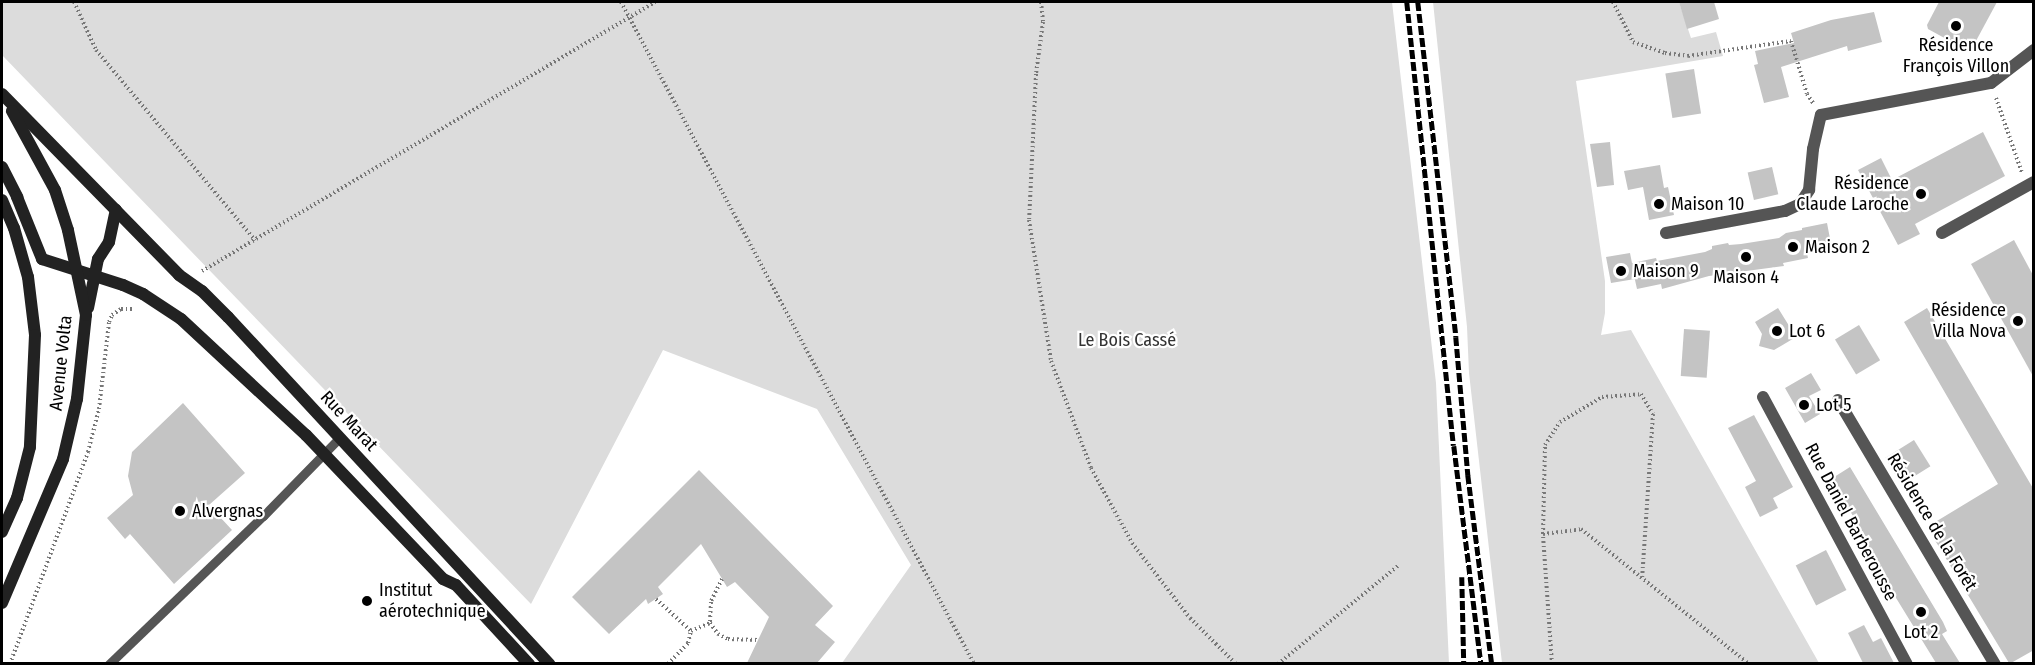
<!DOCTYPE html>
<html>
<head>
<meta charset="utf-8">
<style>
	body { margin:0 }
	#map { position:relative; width:2035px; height:665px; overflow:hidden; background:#fff; font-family:"Fira Sans Condensed",sans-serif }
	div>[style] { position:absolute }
	.green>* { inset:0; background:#dcdcdc }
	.building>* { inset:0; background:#c4c4c4; transform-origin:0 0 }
	.path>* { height:4px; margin-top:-2px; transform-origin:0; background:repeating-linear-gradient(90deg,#777 0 1.5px,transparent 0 4.5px) }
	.service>* { height:9px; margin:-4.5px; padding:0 4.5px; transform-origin:4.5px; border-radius:4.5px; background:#555 }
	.minor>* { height:12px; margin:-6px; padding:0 6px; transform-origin:6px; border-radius:6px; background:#555 }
	.secondary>* { height:12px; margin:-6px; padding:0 6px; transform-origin:6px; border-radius:6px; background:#222 }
	.rail>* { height:4.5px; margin-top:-2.25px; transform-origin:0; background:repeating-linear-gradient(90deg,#000 0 9px,transparent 0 12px) }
	.dots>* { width:16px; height:16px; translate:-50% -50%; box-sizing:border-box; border:3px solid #fff; border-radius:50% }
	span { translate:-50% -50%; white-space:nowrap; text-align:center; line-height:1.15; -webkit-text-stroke:4.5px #fff; paint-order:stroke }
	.poi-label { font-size:18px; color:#000 }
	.right { translate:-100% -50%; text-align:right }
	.left { translate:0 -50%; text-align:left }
	.park-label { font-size:18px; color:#333 }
	.street-label { font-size:18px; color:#000 }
	.frame { position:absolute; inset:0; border:3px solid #000; pointer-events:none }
</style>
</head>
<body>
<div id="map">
	<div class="green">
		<i style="clip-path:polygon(2px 2px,1392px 2px,1436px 383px,1449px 663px,842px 663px,911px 565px,817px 409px,663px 350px,531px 604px,2px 55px)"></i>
		<i style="clip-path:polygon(1433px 2px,1679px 2px,1691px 38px,1716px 32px,1723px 56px,1576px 81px,1605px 281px,1605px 313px,1601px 335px,1631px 330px,1819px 663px,1502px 663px,1469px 373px,1467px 327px)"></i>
	</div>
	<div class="building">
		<i style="clip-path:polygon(1679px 2px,1714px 2px,1719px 19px,1687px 29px)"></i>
		<i style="clip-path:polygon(1939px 2px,1997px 2px,1970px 52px,1928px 29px,1927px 25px)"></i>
		<i style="clip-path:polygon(1874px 12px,1882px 42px,1848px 51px,1847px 46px,1781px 67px,1789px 97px,1764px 103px,1754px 65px,1758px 64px,1755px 51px,1794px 43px,1791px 33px,1831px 20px)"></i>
		<i style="left:1694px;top:69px;width:45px;height:29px;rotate:81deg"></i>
		<i style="clip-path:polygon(1983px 132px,2005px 176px,1915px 224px,1920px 234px,1898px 245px,1858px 170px,1881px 158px,1892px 180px)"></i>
		<i style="clip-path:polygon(1610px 142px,1614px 185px,1597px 187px,1590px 144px)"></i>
		<i style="clip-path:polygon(1660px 165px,1664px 188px,1668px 187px,1674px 215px,1649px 220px,1643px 187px,1628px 190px,1624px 171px)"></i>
		<i style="left:1772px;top:167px;width:28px;height:25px;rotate:77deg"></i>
		<i style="clip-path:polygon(1827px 223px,1832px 249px,1807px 253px,1808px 258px,1783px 263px,1784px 266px,1709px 276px,1662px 289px,1661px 284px,1637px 289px,1633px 271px,1635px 279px,1611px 283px,1606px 257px,1630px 253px,1632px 263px,1656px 258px,1657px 261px,1705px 252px,1712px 249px,1712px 246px,1728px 243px,1729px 245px,1741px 244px,1779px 238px,1786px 233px,1802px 230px,1802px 228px)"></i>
		<i style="clip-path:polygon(2014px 240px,2034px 277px,2034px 378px,1971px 264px)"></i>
		<i style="clip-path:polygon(1778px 308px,1796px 337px,1774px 350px,1759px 346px,1762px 334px,1755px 322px)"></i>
		<i style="clip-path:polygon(1927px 308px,2034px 490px,2034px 650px,2011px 663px,2009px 663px,1927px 527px,1998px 484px,1904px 322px)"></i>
		<i style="left:1859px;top:325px;width:41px;height:28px;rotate:59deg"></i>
		<i style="left:1684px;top:329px;width:26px;height:47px;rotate:4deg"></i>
		<i style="clip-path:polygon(1811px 373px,1821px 390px,1809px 396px,1820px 414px,1805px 423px,1785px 388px)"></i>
		<i style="clip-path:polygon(183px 403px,245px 473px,209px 505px,232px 530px,174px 584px,130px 534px,125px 539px,107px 518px,133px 495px,128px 476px,132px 452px)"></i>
		<i style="clip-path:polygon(1754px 415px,1793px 487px,1773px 498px,1778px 508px,1760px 517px,1745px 487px,1756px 481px,1728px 428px)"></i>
		<i style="left:1914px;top:440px;width:31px;height:34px;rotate:58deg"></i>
		<i style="clip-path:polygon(1850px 467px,1943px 622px,1947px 631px,1942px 634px,1960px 663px,1936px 663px,1869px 554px,1872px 553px,1867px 545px,1869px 543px,1831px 479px)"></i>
		<i style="clip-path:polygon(699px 470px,833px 606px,815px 625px,835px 642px,817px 663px,747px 663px,769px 617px,735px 582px,727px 587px,701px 544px,658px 587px,663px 594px,648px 604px,646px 599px,609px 634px,572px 597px)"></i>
		<i style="left:1826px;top:550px;width:45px;height:34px;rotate:63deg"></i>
		<i style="clip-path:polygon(1864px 625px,1873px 642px,1881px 638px,1894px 663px,1863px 663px,1848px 633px)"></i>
	</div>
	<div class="path">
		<i style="left:74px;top:2px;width:53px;rotate:65.4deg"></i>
		<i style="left:96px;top:50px;width:248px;rotate:50.1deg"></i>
		<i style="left:621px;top:2px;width:750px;rotate:61.93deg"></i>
		<i style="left:1041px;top:2px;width:20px;rotate:84deg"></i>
		<i style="left:1043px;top:22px;width:52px;rotate:97.7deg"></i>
		<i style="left:1036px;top:74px;width:146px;rotate:92.7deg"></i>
		<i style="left:1029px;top:220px;width:143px;rotate:81.1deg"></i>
		<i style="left:1051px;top:361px;width:114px;rotate:69.5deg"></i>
		<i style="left:1091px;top:468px;width:85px;rotate:61.3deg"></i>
		<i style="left:1132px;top:543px;width:95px;rotate:52.3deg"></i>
		<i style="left:1190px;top:618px;width:65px;rotate:45deg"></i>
		<i style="left:1613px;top:2px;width:45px;rotate:63.4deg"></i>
		<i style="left:1633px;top:42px;width:34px;rotate:19deg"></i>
		<i style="left:1665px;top:53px;width:23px;rotate:7deg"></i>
		<i style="left:1688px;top:56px;width:104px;rotate:-8.3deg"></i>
		<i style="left:1791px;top:41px;width:55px;rotate:73.2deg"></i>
		<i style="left:1807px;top:94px;width:11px;rotate:56deg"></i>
		<i style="left:1996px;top:98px;width:79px;rotate:70.9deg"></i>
		<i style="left:202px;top:271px;width:527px;rotate:-30.7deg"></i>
		<i style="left:1543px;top:534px;width:89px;rotate:-88.7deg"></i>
		<i style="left:1545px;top:445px;width:27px;rotate:-57deg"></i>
		<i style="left:1560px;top:422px;width:49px;rotate:-30.8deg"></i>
		<i style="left:1602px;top:397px;width:39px;rotate:-4deg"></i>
		<i style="left:1641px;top:394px;width:23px;rotate:59deg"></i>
		<i style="left:1653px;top:414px;width:164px;rotate:93.8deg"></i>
		<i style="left:722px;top:579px;width:25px;rotate:116deg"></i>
		<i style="left:711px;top:602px;width:21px;rotate:93deg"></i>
		<i style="left:710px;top:623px;width:14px;rotate:54deg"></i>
		<i style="left:718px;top:634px;width:11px;rotate:27deg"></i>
		<i style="left:728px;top:639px;width:30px;rotate:2deg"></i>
		<i style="left:656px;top:599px;width:47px;rotate:42.4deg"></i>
		<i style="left:10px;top:664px;width:226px;rotate:-69.8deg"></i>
		<i style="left:88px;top:452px;width:44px;rotate:-75.7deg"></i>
		<i style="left:99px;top:409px;width:88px;rotate:-83.4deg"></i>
		<i style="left:109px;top:322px;width:8px;rotate:-67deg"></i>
		<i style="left:112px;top:315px;width:11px;rotate:-34deg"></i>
		<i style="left:121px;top:309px;width:13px"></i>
		<i style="left:668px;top:664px;width:29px;rotate:-46deg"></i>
		<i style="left:688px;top:643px;width:12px;rotate:-76deg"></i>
		<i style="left:691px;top:631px;width:21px;rotate:-23deg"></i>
		<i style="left:1278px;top:664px;width:156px;rotate:-39.3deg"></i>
		<i style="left:1552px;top:664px;width:130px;rotate:-94deg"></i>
		<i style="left:1543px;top:534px;width:38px;rotate:-7deg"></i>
		<i style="left:1581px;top:529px;width:216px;rotate:38.8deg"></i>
	</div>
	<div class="service">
		<i style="left:109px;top:664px;width:214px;rotate:-43.9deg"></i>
		<i style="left:263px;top:516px;width:110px;rotate:-45.7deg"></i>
	</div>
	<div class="minor">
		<i style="left:1666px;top:233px;width:121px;rotate:-10.5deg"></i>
		<i style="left:1785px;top:211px;width:17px;rotate:-25deg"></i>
		<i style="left:1800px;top:204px;width:17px;rotate:-57deg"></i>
		<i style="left:1809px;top:190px;width:41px;rotate:-84.4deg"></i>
		<i style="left:1813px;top:149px;width:35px;rotate:-77deg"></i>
		<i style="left:1821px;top:115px;width:173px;rotate:-10.7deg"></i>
		<i style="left:1991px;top:83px;width:54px;rotate:-37.5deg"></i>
		<i style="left:1942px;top:233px;width:105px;rotate:-29deg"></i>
		<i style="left:1763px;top:397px;width:303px;rotate:61.7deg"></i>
		<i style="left:1838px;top:400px;width:307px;rotate:59.3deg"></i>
	</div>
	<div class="secondary">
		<i style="left:2px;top:94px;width:253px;rotate:45.6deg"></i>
		<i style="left:179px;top:275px;width:28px;rotate:35deg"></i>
		<i style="left:202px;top:291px;width:37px;rotate:45deg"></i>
		<i style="left:228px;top:317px;width:473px;rotate:47.2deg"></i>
		<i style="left:2px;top:167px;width:34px;rotate:63deg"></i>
		<i style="left:17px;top:197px;width:67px;rotate:68deg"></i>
		<i style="left:42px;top:259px;width:85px;rotate:17.8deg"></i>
		<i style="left:123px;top:285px;width:22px;rotate:24deg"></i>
		<i style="left:143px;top:294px;width:45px;rotate:33.3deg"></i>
		<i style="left:181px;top:319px;width:171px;rotate:42.9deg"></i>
		<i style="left:306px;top:435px;width:199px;rotate:46.4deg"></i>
		<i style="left:443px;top:579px;width:14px;rotate:25deg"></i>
		<i style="left:456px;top:585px;width:108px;rotate:47.3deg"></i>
		<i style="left:2px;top:200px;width:30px;rotate:67deg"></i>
		<i style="left:14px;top:228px;width:51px;rotate:74.1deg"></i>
		<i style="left:28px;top:277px;width:58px;rotate:83.1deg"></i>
		<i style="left:35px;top:335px;width:112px;rotate:92.6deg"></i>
		<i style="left:30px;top:447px;width:53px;rotate:104.3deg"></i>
		<i style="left:17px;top:498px;width:37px;rotate:114deg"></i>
		<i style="left:88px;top:308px;width:50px;rotate:-78.5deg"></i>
		<i style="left:98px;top:259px;width:20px;rotate:-57deg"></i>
		<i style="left:109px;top:242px;width:33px;rotate:-78deg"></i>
		<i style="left:2px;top:603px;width:156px;rotate:-67deg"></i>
		<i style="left:63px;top:459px;width:62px;rotate:-76.9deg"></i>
		<i style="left:77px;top:399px;width:84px;rotate:-83.9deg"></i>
		<i style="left:86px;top:315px;width:87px;rotate:-102deg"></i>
		<i style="left:68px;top:230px;width:42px;rotate:-108deg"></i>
		<i style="left:55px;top:190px;width:90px;rotate:-118.6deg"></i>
	</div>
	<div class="rail">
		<i style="left:1407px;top:2px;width:446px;rotate:84deg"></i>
		<i style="left:1454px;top:446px;width:220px;rotate:82.9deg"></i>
		<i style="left:1418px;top:2px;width:337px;rotate:83.5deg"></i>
		<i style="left:1456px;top:337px;width:139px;rotate:85deg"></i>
		<i style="left:1468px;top:475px;width:191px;rotate:82.8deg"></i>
		<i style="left:1462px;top:577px;width:87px;rotate:88.7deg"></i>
	</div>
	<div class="dots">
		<i style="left:1956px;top:26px;background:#000"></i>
		<i style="left:1921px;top:194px;background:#000"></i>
		<i style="left:1659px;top:204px;background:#000"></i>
		<i style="left:1793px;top:247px;background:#000"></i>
		<i style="left:1746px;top:257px;background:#000"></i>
		<i style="left:1621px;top:271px;background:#000"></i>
		<i style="left:2018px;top:321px;background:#000"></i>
		<i style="left:1777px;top:331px;background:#000"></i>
		<i style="left:1804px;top:405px;background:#000"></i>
		<i style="left:180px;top:511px;background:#000"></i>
		<i style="left:367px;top:601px;background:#000"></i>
		<i style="left:1921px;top:612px;background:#000"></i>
	</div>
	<div class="poi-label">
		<span style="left:1956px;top:56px">Résidence<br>François Villon</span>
		<span class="right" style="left:1909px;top:194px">Résidence<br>Claude Laroche</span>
		<span class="left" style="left:1671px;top:204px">Maison 10</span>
		<span class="left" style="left:1805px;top:247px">Maison 2</span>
		<span class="left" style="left:1633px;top:271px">Maison 9</span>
		<span style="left:1746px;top:277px">Maison 4</span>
		<span class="right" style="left:2006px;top:321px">Résidence<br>Villa Nova</span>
		<span class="left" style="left:1789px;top:331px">Lot 6</span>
		<span class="left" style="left:1816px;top:405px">Lot 5</span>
		<span class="left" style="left:192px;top:511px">Alvergnas</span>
		<span class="left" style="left:379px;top:601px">Institut<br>aérotechnique</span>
		<span style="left:1921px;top:632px">Lot 2</span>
	</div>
	<div class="park-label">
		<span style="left:1127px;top:340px">Le Bois Cassé</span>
	</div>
	<div class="street-label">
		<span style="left:61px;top:363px;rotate:-84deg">Avenue Volta</span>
		<span style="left:349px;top:421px;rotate:47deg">Rue Marat</span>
		<span style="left:1851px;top:522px;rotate:62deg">Rue Daniel Barberousse</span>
		<span style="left:1932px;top:522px;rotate:59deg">Résidence de la Forêt</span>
	</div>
	<div class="frame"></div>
</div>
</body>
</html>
